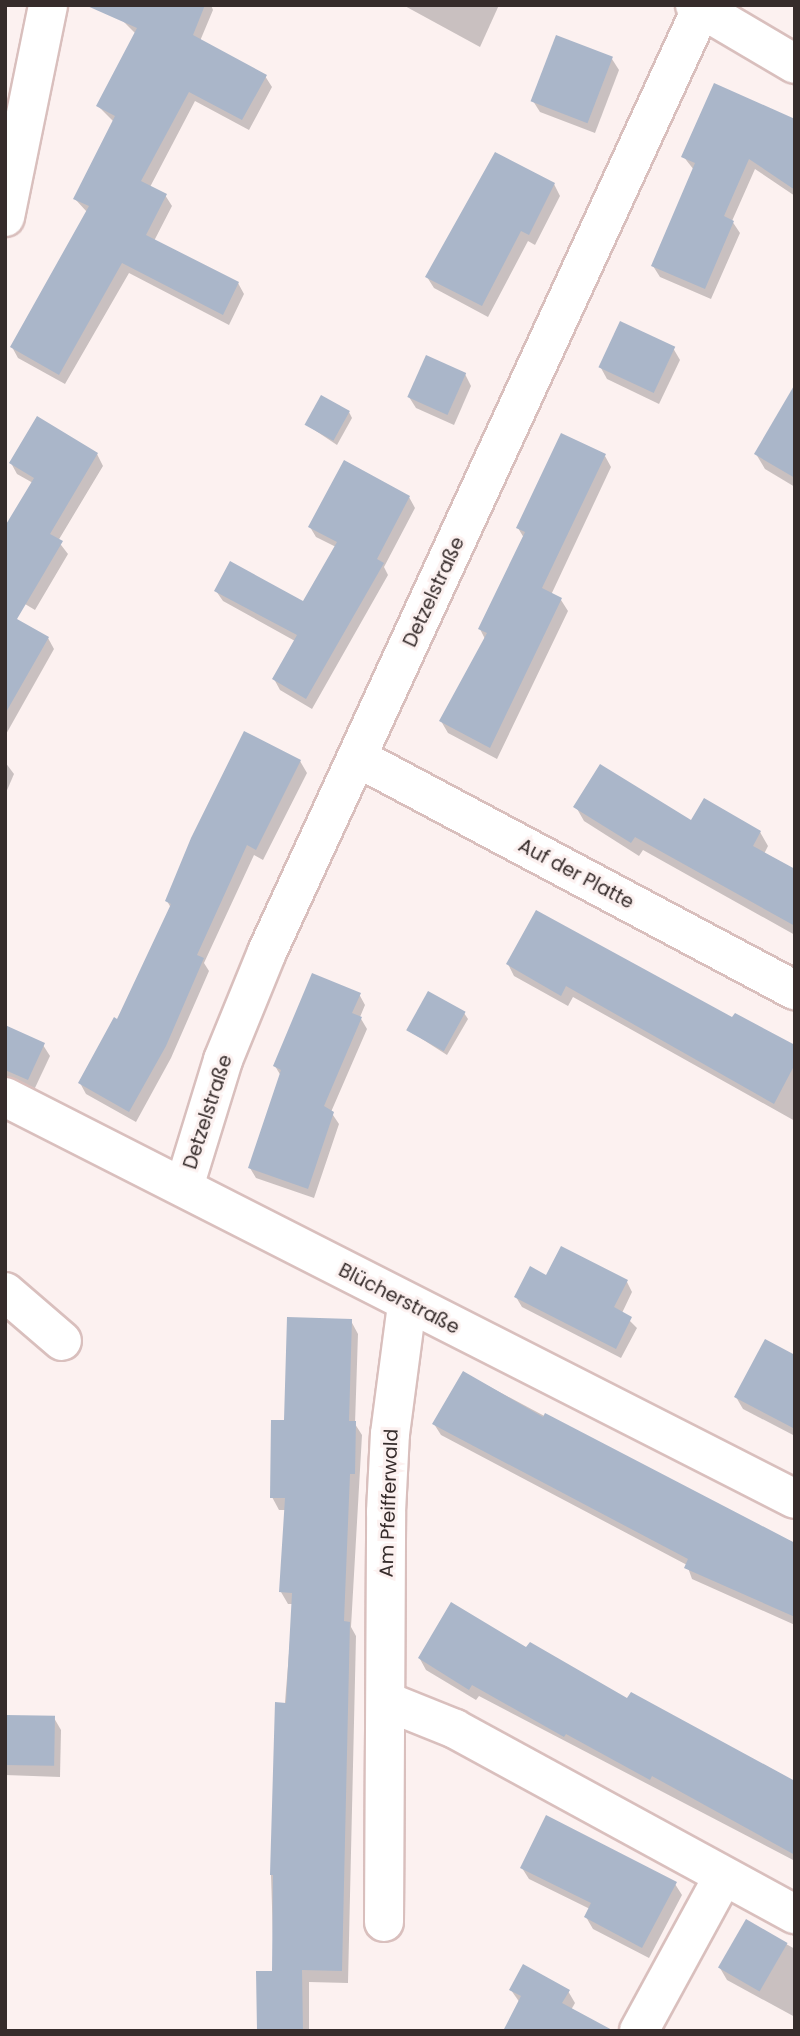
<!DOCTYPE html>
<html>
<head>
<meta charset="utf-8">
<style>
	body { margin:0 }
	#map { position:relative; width:800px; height:2036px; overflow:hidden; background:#fcf1f0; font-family:Poppins,sans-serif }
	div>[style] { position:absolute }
	.shadow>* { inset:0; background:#0003 }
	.building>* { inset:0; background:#aab6c9; transform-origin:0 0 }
	.roads { filter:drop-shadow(2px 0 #d9bfbd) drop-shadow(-2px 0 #d9bfbd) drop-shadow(0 2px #d9bfbd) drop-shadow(0 -2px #d9bfbd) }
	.minor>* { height:38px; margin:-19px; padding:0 19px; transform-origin:19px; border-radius:19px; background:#fff }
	span { translate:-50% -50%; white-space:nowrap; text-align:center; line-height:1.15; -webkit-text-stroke:6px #fcf1f0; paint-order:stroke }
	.street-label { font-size:19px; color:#362c2b }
	.frame { position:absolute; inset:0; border:7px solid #362c2b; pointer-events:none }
</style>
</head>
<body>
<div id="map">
	<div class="shadow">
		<i style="clip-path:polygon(129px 5px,211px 5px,213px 10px,200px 41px,265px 76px,272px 87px,249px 130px,195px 101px,150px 187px,165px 195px,172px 206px,154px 241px,238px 283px,244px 294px,229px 325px,129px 273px,65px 384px,18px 358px,12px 347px,87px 212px,75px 199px,114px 122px,98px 106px,136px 34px,123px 21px)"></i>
		<i style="clip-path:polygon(403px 5px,499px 5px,480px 47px)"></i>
		<i style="clip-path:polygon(612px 59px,619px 70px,595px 133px,540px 112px,533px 101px)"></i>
		<i style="clip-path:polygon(795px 121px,795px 196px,755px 169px,732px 221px,740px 233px,711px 299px,660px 277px,653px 266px,694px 170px,683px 156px)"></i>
		<i style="clip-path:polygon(554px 184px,560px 196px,535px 245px,528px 241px,488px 317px,434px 288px,427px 277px)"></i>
		<i style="clip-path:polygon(673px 348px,680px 360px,659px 404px,607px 379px,601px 368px)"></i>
		<i style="clip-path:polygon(465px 374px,471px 386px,454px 425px,416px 408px,409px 397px)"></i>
		<i style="clip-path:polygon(795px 411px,795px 487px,765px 469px,756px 454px)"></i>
		<i style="clip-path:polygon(349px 412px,352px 418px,337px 445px,307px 425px)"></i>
		<i style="clip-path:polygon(97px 454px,103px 466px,58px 541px,68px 554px,35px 610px,5px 592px,33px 483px,17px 474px,11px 463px)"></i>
		<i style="clip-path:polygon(605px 456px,611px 467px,551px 595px,561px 600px,568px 611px,497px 759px,448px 733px,441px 721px,485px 639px,480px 629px,524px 538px,518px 528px)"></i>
		<i style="clip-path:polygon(409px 497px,415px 508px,384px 567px,388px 575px,312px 709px,280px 690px,274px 679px,295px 641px,223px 601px,216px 591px,303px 603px,336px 547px,316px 537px,310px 527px)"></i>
		<i style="clip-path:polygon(5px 614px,48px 638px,54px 649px,5px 736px)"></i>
		<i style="clip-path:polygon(300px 761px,307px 773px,263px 860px,254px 855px,204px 963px,209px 971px,171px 1058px,136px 1122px,86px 1094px,80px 1083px,118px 1021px,171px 908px,167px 901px)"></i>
		<i style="clip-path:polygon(5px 762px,14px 774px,5px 795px)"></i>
		<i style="clip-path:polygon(576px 807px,760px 832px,768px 846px,764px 854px,795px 871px,795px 935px,643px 850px,639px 856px,584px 821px)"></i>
		<i style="clip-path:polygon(508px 964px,733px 1019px,795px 1046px,795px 1121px,573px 997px,568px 1006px,514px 976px)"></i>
		<i style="clip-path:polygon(359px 994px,365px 1005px,360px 1017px,367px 1029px,331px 1112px,339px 1124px,314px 1198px,256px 1178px,250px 1168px,281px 1076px,275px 1066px)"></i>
		<i style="clip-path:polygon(464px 1013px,468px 1019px,447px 1055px,408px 1030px)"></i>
		<i style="clip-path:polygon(5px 1027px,43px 1045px,50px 1056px,34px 1090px,5px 1077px)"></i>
		<i style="clip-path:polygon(547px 1277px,627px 1282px,632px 1292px,622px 1313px,637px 1328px,621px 1358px,522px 1307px,516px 1297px)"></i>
		<i style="clip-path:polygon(351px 1321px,358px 1334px,355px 1424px,362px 1435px,351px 1627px,356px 1636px,348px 1983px,309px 1982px,309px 2031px,259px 2031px,274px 1973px,271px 1874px,293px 1604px,288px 1604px,281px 1592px,286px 1510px,279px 1510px,272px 1497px,286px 1422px)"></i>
		<i style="clip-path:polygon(795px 1359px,795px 1436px,743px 1409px,736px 1397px)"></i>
		<i style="clip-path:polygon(464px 1373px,716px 1508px,795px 1543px,795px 1625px,692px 1579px,687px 1565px,441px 1435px,434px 1424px)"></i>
		<i style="clip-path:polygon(420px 1659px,628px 1700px,795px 1785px,795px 1861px,479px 1696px,476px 1700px,426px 1670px)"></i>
		<i style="clip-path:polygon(5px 1717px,54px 1718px,61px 1730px,60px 1777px,5px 1775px)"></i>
		<i style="clip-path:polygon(522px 1868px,675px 1884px,682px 1895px,649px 1958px,593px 1929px,586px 1917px,590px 1909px,529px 1879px)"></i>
		<i style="clip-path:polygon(747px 1922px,795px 1949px,795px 2017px,727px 1980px,720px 1968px)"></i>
		<i style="clip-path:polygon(511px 1990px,568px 1991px,575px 2003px,571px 2010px,520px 2003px)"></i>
	</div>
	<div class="building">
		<i style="clip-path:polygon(85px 5px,205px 5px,193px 35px,267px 75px,242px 120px,189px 92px,141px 181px,167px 194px,146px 235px,239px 282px,223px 315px,122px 263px,59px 375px,10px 347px,89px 206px,73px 199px,115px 116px,96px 106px,137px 28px)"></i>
		<i style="left:556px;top:35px;width:61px;height:71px;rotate:21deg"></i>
		<i style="clip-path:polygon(714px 83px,795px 119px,795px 190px,749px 159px,724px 216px,734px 221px,705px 289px,651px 266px,695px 163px,681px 157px)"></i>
		<i style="clip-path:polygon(495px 152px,555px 183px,529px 235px,521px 231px,482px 306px,425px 277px)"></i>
		<i style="left:620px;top:321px;width:61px;height:51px;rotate:25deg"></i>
		<i style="left:426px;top:355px;width:44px;height:46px;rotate:24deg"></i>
		<i style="clip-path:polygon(795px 384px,795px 478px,754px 454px)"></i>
		<i style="left:321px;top:395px;width:33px;height:34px;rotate:29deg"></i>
		<i style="clip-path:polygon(37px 416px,98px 453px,50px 534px,63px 541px,17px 619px,49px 637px,5px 714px,5px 526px,34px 478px,9px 463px)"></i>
		<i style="clip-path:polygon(561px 433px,606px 454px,542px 588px,562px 598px,490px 748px,439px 721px,487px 633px,478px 629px,525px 532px,516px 528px)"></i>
		<i style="clip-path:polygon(344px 460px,410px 496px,377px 559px,384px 563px,306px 699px,272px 679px,297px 635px,214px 591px,230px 561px,303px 601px,337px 542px,308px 527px)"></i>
		<i style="clip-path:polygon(244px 731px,301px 760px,256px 850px,247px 845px,197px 955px,204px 958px,166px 1046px,129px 1112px,78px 1083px,114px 1017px,117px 1019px,171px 904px,165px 901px,191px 838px)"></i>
		<i style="clip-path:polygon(600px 764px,691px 820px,704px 798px,761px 831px,753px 846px,795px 869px,795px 926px,635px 837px,631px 843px,573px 807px)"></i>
		<i style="clip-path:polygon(536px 910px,732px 1017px,735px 1013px,795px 1045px,795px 1064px,774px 1104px,566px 986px,561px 996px,506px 964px)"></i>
		<i style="clip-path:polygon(312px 973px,361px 993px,352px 1013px,362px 1017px,324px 1106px,334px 1112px,308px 1189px,248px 1168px,281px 1070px,273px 1066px)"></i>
		<i style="left:428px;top:991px;width:43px;height:45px;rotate:29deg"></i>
		<i style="clip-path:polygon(5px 1025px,45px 1043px,28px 1080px,5px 1070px)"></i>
		<i style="clip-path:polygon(561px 1246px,628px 1280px,614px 1307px,632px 1317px,616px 1349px,514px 1297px,530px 1266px,546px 1275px)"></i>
		<i style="clip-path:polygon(287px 1317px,352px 1319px,349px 1421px,356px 1421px,355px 1474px,350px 1474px,344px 1621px,350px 1622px,342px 1971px,302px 1970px,303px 2031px,257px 2031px,256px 1971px,272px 1971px,273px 1875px,270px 1875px,275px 1702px,286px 1703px,292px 1593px,279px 1592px,285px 1498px,270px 1498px,271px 1420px,284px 1420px)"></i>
		<i style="clip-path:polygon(765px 1339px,795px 1355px,795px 1429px,734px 1397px)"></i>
		<i style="clip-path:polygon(463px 1371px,543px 1417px,545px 1413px,795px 1543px,795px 1617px,684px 1568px,688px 1559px,432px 1424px)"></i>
		<i style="clip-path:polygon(451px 1602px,526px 1647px,530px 1642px,627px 1698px,631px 1692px,795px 1781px,795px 1855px,652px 1776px,650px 1780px,566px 1734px,564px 1737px,472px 1685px,469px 1690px,418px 1658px)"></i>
		<i style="left:5px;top:1715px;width:50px;height:50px;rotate:1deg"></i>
		<i style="clip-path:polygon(546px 1815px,677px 1882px,642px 1948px,584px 1917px,591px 1903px,520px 1868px)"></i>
		<i style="left:746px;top:1919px;width:48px;height:56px;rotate:30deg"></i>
		<i style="clip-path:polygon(523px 1964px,570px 1990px,562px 2003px,614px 2031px,503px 2031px,521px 1996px,509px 1990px)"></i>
	</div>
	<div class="roads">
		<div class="minor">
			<i style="left:695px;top:5px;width:116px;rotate:30.5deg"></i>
			<i style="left:5px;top:217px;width:216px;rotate:-78.5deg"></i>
			<i style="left:358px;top:758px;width:495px;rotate:28deg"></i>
			<i style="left:5px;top:1097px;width:886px;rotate:26.97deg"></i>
			<i style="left:184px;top:1187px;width:133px;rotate:-72.9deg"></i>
			<i style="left:223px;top:1060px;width:117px;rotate:-67.8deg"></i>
			<i style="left:267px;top:952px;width:1043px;rotate:-65.28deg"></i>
			<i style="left:5px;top:1292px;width:75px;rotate:40.7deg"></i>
			<i style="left:388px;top:1702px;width:72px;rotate:21.9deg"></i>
			<i style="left:455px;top:1729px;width:387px;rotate:28.6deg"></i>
			<i style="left:384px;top:1922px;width:410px;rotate:-89.7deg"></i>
			<i style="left:386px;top:1512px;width:78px;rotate:-87.1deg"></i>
			<i style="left:390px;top:1434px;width:131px;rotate:-82.5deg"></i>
			<i style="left:639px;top:2031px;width:175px;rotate:-61.4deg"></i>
		</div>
	</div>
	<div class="street-label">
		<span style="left:434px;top:592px;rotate:-65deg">Detzelstraße</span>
		<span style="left:576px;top:874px;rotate:28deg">Auf der Platte</span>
		<span style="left:208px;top:1112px;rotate:-72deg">Detzelstraße</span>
		<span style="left:399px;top:1299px;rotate:27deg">Blücherstraße</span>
		<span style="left:389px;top:1503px;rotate:-88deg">Am Pfeifferwald</span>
	</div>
	<div class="frame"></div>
</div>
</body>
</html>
